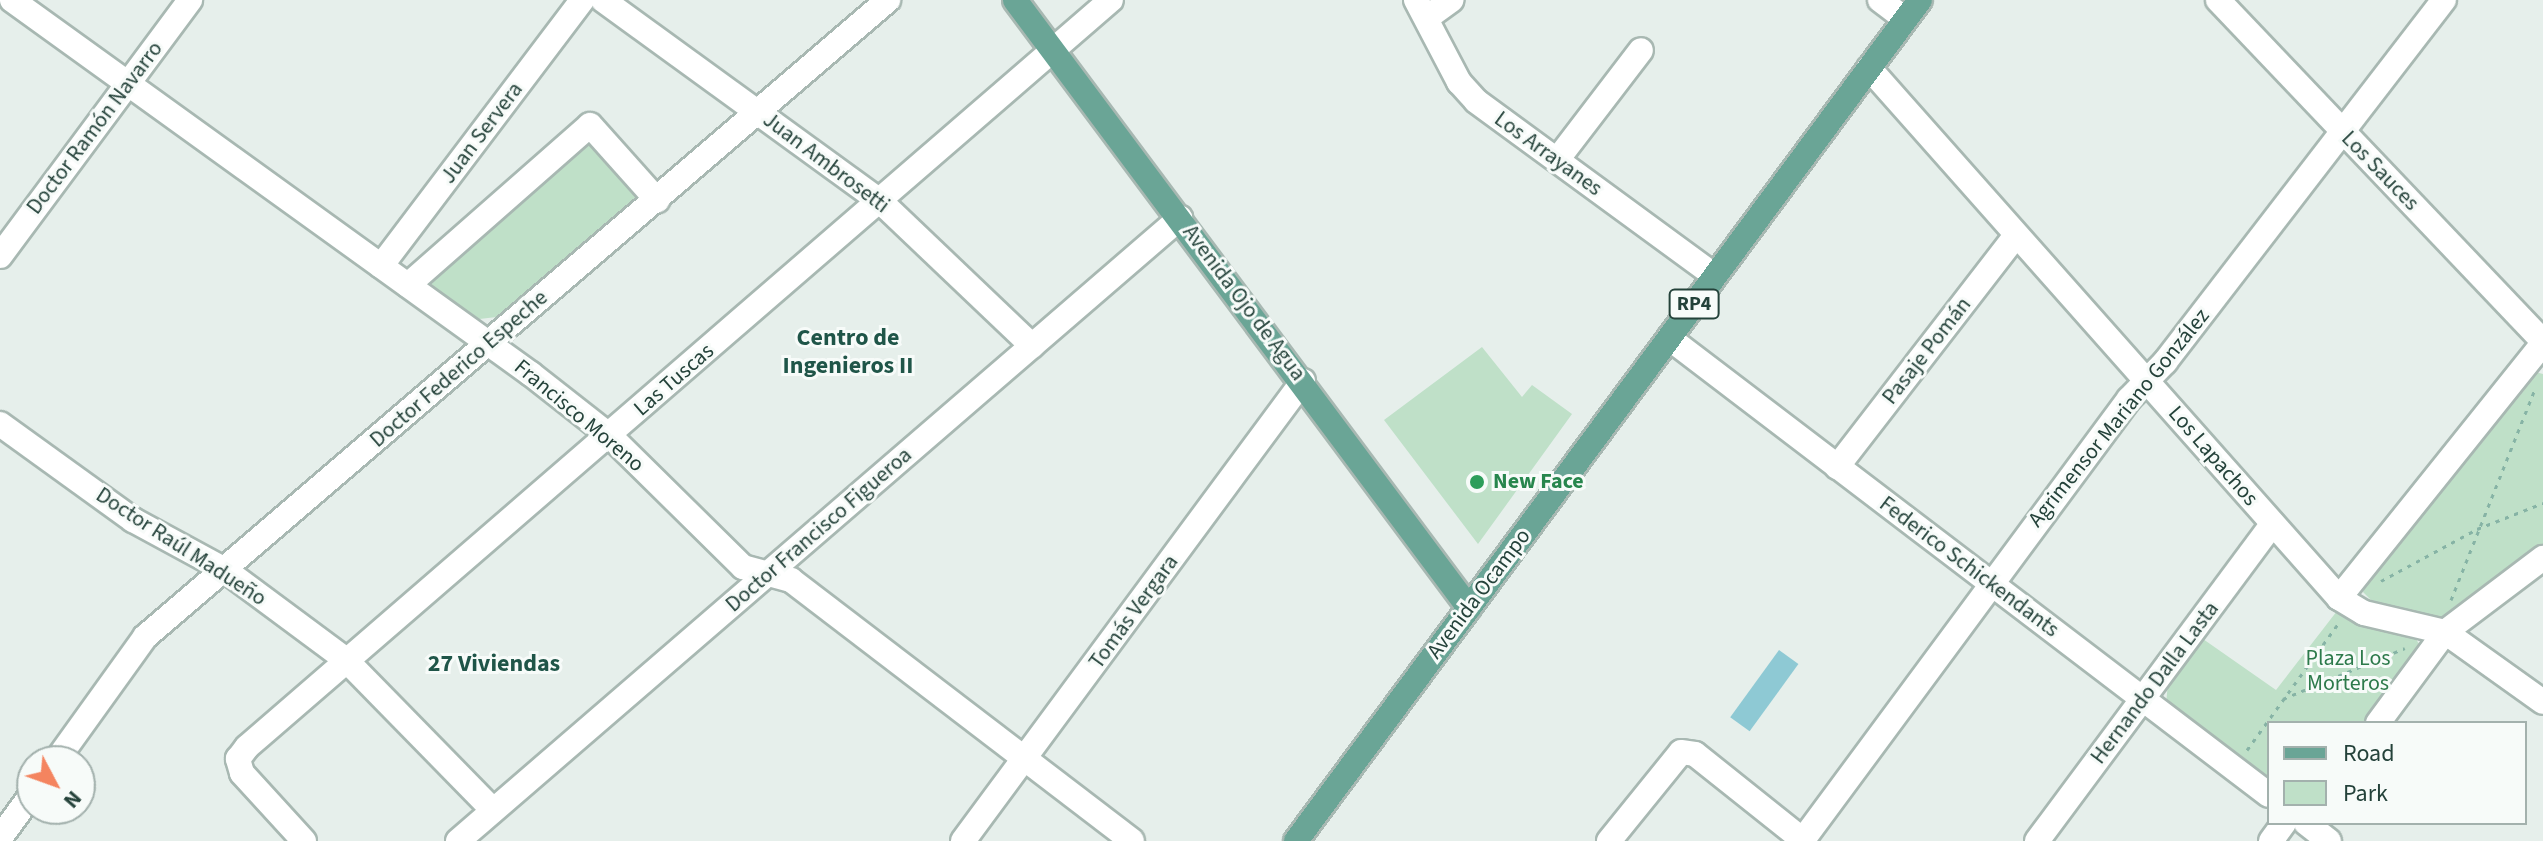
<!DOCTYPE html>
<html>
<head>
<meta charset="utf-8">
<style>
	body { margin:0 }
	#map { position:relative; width:2543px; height:841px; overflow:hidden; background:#e6efeb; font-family:"Source Sans 3",sans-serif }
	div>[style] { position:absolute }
	.green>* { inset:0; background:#bfe0c8 }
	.water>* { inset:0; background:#8ec9d4; transform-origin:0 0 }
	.path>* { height:3px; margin-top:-1.5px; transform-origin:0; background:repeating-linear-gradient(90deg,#86b3a5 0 4px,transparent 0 10px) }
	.roads { filter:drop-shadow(2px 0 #a8b8b2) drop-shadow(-2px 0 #a8b8b2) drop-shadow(0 2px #a8b8b2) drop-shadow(0 -2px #a8b8b2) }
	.minor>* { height:24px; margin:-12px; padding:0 12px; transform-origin:12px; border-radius:12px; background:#fff }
	.major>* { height:24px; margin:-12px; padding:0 12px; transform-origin:12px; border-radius:12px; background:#6aa596 }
	.dots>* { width:22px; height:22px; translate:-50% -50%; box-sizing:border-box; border:4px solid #f7fbf9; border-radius:50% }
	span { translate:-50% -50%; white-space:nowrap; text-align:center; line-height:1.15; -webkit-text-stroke:6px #f7fbf9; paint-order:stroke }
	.shield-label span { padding:2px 6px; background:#f7fbf9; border:2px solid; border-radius:6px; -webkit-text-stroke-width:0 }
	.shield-label { font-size:20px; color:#24423a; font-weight:700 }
	.street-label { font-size:22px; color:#24423a }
	.leisure-label { font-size:22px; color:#27864d; font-weight:700 }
	.left { translate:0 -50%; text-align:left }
	.park-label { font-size:22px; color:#2d7a4b }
	.neighbourhood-label { font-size:24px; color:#1f5548; font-weight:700 }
	.legend { position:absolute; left:2267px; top:721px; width:260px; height:104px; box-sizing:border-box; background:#f7fbf9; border:2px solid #a3b1ad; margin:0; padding:10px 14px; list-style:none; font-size:24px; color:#24423a }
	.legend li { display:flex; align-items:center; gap:16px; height:40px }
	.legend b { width:40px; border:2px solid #a3b1ad }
	.north { position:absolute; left:16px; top:745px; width:80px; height:80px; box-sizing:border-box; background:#f7fbf9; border:2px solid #a3b1ad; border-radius:50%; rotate:131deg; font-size:22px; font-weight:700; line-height:32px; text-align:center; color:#24423a }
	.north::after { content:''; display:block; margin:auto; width:28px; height:36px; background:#f4845f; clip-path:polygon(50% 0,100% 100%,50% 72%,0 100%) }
</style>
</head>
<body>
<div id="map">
	<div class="green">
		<i style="clip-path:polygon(586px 143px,602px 150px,632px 184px,637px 196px,631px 208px,505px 316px,471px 320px,434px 293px,430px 280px)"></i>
		<i style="clip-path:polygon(1482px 347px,1522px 397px,1532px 385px,1572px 414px,1478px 544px,1384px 420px)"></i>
		<i style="clip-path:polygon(2535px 372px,2543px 374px,2543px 546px,2442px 620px,2371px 600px,2363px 592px,2365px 582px)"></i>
		<i style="clip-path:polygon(2337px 611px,2414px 635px,2421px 648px,2364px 723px,2269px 723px,2269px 785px,2166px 705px,2168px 682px,2203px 639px,2276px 690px)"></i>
	</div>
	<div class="water">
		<i style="left:1779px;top:650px;width:24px;height:83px;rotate:36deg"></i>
	</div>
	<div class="path">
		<i style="left:2381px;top:581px;width:109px;rotate:-28.4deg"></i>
		<i style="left:2477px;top:529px;width:71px;rotate:-21.5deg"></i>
		<i style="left:2451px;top:600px;width:225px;rotate:-68.3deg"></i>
		<i style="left:2283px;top:699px;width:132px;rotate:-22.7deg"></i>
		<i style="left:2247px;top:750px;width:155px;rotate:-54.2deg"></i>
	</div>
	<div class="roads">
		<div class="minor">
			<i style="left:12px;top:0;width:640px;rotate:35.78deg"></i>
			<i style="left:531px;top:374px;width:100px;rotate:38.1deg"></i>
			<i style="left:610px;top:436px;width:187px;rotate:44.6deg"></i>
			<i style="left:743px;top:567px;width:50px;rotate:15.2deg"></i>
			<i style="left:791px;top:580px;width:429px;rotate:37.4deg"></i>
			<i style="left:603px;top:0;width:342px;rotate:36deg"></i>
			<i style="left:880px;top:201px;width:210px;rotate:43.6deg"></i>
			<i style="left:1416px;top:0;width:93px;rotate:62.3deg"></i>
			<i style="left:1459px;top:82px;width:25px;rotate:48deg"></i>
			<i style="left:1476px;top:101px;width:296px;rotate:36.2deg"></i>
			<i style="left:1880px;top:0;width:31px;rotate:37deg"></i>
			<i style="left:2218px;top:0;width:471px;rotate:46.4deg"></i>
			<i style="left:1428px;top:17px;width:29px;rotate:-36deg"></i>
			<i style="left:1869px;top:68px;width:708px;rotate:48.43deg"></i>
			<i style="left:2339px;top:598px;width:29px;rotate:31deg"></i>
			<i style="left:2364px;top:613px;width:83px;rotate:13.2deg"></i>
			<i style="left:2445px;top:632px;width:120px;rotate:35.5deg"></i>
			<i style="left:1557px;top:160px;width:138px;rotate:-52.6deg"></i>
			<i style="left:0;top:256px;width:319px;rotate:-53.4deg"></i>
			<i style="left:381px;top:266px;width:333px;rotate:-52.9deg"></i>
			<i style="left:408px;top:285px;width:242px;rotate:-41.3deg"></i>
			<i style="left:590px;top:125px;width:101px;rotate:48.2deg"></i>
			<i style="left:1669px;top:338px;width:754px;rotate:37.3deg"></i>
			<i style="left:0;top:424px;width:164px;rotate:35.8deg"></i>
			<i style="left:133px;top:520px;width:105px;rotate:28.5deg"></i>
			<i style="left:225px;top:570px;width:151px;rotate:36.6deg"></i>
			<i style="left:346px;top:660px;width:210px;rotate:45.6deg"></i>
			<i style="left:1837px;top:467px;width:293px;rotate:-52.3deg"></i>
			<i style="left:2339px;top:598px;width:327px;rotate:-51.3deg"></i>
			<i style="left:2378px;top:723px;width:113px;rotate:-53.6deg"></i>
			<i style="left:2445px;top:632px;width:123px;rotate:-37.1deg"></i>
			<i style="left:56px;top:761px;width:153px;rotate:-54.3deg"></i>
			<i style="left:145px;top:637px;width:979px;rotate:-40.61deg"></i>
			<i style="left:2306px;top:823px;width:29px;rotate:38deg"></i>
			<i style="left:0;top:838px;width:54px;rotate:-54deg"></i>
			<i style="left:304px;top:841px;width:92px;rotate:-132.4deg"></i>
			<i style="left:242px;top:773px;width:15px;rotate:-106deg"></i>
			<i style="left:238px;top:759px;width:15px;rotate:-53deg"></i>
			<i style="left:247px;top:747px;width:1142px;rotate:-40.85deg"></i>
			<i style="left:458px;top:841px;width:954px;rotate:-40.79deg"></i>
			<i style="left:963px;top:841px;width:572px;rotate:-53.53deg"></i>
			<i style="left:1609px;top:841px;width:114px;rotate:-51deg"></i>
			<i style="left:1681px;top:752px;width:14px;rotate:8deg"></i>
			<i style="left:1695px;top:754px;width:139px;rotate:38.6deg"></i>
			<i style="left:1802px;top:841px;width:550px;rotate:-53.51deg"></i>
			<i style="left:2129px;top:399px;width:52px;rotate:-45.8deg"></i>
			<i style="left:2165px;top:362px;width:457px;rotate:-52.4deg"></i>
			<i style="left:2037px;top:841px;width:395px;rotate:-53.4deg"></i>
			<i style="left:2271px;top:841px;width:22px;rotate:-54deg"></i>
		</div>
		<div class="major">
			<i style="left:1015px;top:0;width:759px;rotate:53.25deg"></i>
			<i style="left:1296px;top:841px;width:1047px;rotate:-53.43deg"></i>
		</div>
	</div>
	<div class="dots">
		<i style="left:1477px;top:482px;background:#2e9e5b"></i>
	</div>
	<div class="shield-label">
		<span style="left:1694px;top:304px">RP4</span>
	</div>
	<div class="street-label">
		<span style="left:95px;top:128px;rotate:-53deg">Doctor Ramón Navarro</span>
		<span style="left:482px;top:133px;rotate:-53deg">Juan Servera</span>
		<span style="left:1548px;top:154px;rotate:36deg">Los Arrayanes</span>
		<span style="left:826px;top:163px;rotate:37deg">Juan Ambrosetti</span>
		<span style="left:2380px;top:171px;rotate:46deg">Los Sauces</span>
		<span style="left:1244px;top:303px;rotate:53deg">Avenida Ojo de Agua</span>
		<span style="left:1927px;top:351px;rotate:-52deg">Pasaje Pomán</span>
		<span style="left:459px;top:369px;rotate:-41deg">Doctor Federico Espeche</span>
		<span style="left:674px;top:380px;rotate:-41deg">Las Tuscas</span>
		<span style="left:579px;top:416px;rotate:40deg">Francisco Moreno</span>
		<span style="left:2119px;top:418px;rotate:-51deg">Agrimensor Mariano González</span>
		<span style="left:2213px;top:456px;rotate:49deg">Los Lapachos</span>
		<span style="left:819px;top:530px;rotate:-41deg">Doctor Francisco Figueroa</span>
		<span style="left:181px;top:547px;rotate:33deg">Doctor Raúl Madueño</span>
		<span style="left:1969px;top:567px;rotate:37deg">Federico Schickendants</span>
		<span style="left:1479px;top:594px;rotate:-53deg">Avenida Ocampo</span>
		<span style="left:1134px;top:612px;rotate:-54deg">Tomás Vergara</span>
		<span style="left:2155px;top:683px;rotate:-53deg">Hernando Dalla Lasta</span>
	</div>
	<div class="leisure-label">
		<span class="left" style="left:1493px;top:482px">New Face</span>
	</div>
	<div class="park-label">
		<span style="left:2348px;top:671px">Plaza Los<br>Morteros</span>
	</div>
	<div class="neighbourhood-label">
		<span style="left:848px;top:352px">Centro de<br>Ingenieros II</span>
		<span style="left:494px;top:664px">27 Viviendas</span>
	</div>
	<ul class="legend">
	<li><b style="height:10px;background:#6aa596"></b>Road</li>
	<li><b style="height:22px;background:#bfe0c8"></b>Park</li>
	</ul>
	<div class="north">N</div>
</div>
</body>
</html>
